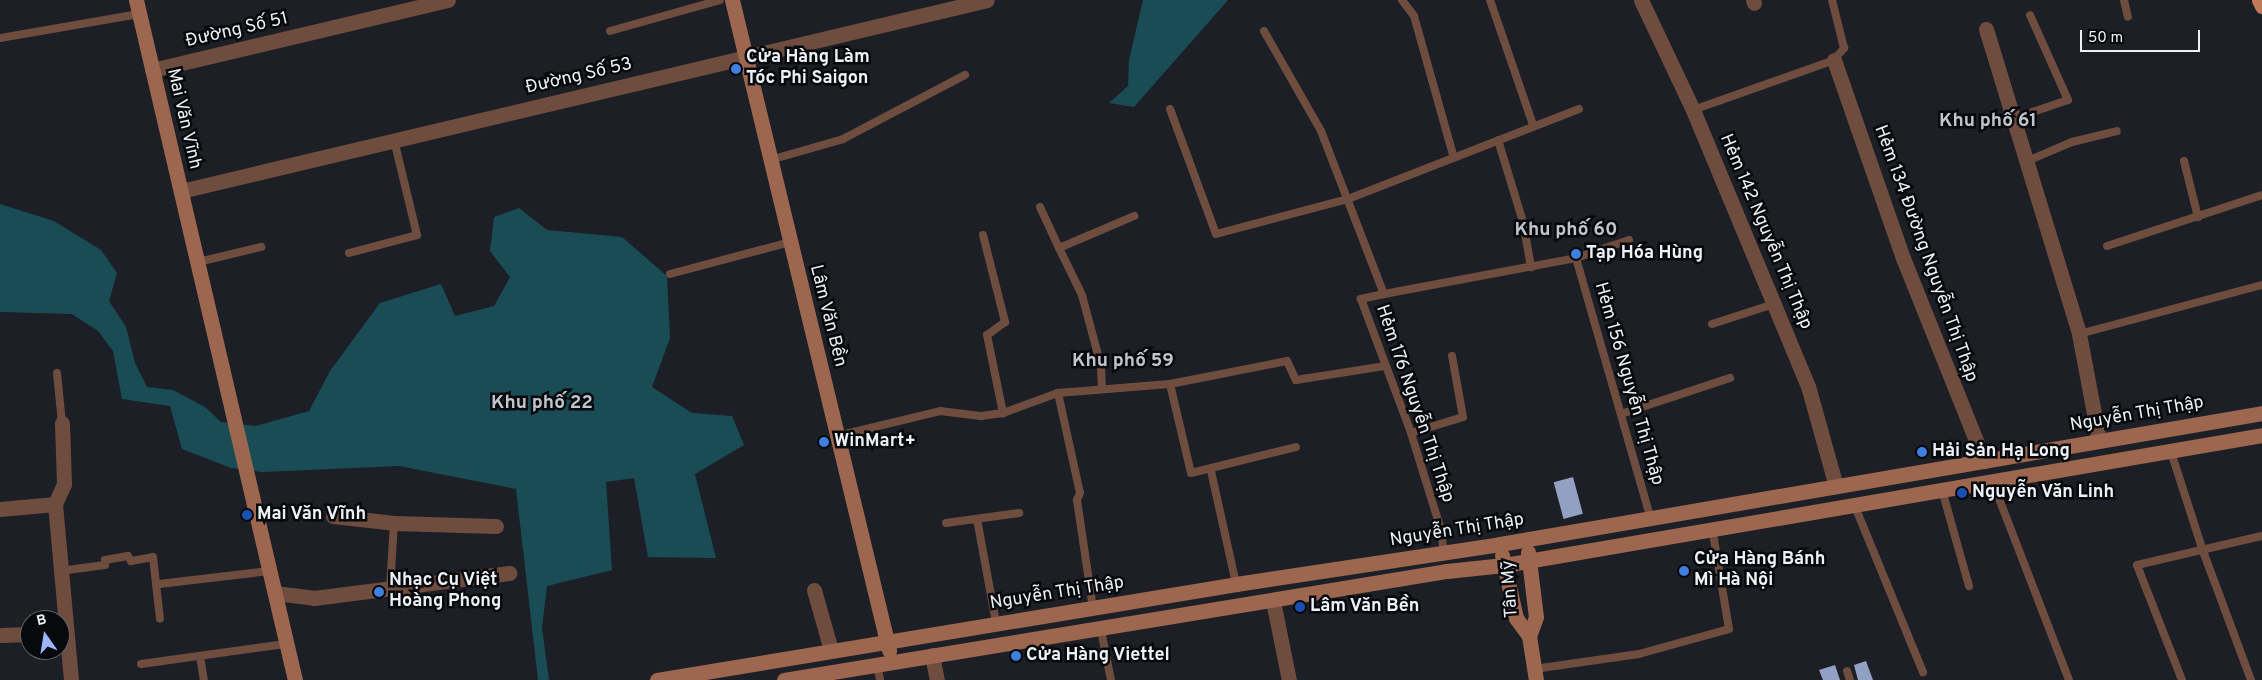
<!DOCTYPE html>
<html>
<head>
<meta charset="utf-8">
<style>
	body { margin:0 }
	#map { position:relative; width:2262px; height:680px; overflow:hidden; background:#1c1f26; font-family:Overpass,sans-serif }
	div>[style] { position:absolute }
	.water>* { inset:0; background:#1a4c55 }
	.building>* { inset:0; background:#91a0c3; transform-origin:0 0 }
	.lane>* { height:8px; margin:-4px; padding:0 4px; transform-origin:4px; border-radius:4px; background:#6f4d3e }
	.street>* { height:15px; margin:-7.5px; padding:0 7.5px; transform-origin:7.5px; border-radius:7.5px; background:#6f4d3e }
	.secondary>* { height:15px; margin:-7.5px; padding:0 7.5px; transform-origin:7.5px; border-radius:7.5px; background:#9c674e }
	.primary>* { height:15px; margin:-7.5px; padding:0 7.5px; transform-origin:7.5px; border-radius:7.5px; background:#be7a5a }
	.dots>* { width:14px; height:14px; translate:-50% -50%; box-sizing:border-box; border:2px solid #08090c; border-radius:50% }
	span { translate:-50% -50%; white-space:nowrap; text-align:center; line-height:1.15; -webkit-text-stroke:5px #08090c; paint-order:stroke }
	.street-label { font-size:18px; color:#edf0f5 }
	.poi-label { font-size:18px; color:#edf0f5; font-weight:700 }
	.left { translate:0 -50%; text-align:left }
	.neighbourhood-label { font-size:19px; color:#c0c4cd; font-weight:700 }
	.north { position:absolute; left:20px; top:610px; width:50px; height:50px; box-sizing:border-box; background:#08090c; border:1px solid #646569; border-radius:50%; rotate:347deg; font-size:14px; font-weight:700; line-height:20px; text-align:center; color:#edf0f5 }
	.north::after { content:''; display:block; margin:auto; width:18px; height:22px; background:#9bb5fd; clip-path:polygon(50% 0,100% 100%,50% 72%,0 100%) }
	.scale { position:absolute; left:2080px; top:30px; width:120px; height:22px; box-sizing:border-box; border:2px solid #edf0f5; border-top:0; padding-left:6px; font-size:15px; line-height:18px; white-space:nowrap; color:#edf0f5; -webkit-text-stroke:4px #08090c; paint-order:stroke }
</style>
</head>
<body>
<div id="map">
	<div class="water">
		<i style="clip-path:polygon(1143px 0,1228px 0,1134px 107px,1109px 103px,1128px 86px,1129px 60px)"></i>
		<i style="clip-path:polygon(0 204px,54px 221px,101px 250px,117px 273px,109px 301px,126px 327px,135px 363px,147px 387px,173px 390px,205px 407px,221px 422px,256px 426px,309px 411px,330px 371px,380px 303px,441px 284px,455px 316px,494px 306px,510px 277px,490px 251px,494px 217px,519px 208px,547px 230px,622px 237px,667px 276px,670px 338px,652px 387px,692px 413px,732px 416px,744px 445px,695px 474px,716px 558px,648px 557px,634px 478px,606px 482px,612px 570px,547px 586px,542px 628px,549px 680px,538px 680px,516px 489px,399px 466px,263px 472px,231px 468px,182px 449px,170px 406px,122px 399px,113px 351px,98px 331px,72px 314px,0 312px)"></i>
	</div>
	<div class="building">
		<i style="left:1573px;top:477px;width:38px;height:20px;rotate:75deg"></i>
		<i style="clip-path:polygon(1866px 661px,1873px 680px,1858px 680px,1854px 665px)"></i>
		<i style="clip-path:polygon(1835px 665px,1840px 680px,1823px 680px,1819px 670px)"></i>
	</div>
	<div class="lane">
		<i style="left:1402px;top:0;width:20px;rotate:53deg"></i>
		<i style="left:1414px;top:16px;width:144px;rotate:74.3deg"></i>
		<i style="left:1490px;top:0;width:132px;rotate:71deg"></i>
		<i style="left:2124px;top:0;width:17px;rotate:77deg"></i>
		<i style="left:610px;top:31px;width:114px;rotate:-15.7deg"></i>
		<i style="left:1264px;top:31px;width:115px;rotate:60.3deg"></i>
		<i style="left:1321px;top:131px;width:175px;rotate:68.9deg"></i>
		<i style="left:1384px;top:294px;width:24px;rotate:168deg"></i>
		<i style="left:1361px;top:299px;width:143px;rotate:69.5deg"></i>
		<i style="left:1411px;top:433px;width:102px;rotate:72.8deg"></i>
		<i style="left:1441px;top:530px;width:23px;rotate:83deg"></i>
		<i style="left:0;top:38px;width:141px;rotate:-9.8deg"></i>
		<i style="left:1170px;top:109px;width:133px;rotate:69.8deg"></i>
		<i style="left:1216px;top:234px;width:137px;rotate:-14.9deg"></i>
		<i style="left:1348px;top:199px;width:248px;rotate:-21.3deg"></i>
		<i style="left:1693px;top:110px;width:150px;rotate:-19.5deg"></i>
		<i style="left:1834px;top:60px;width:16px;rotate:-50deg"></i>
		<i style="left:1844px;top:48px;width:49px;rotate:-104deg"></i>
		<i style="left:2012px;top:119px;width:59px;rotate:-18.7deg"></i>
		<i style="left:2068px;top:100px;width:93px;rotate:-114.1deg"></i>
		<i style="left:1498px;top:140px;width:86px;rotate:73deg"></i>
		<i style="left:1523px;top:222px;width:46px;rotate:79.9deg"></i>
		<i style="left:770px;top:160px;width:76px;rotate:-16deg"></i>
		<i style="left:843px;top:139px;width:138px;rotate:-27.7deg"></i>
		<i style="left:2184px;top:161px;width:58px;rotate:76deg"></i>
		<i style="left:2025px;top:162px;width:51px;rotate:-23.1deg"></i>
		<i style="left:2072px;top:142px;width:46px;rotate:-13.7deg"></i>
		<i style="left:1040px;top:207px;width:45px;rotate:65.1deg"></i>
		<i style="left:983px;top:235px;width:90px;rotate:75.8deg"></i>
		<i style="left:1005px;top:322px;width:22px;rotate:144deg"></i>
		<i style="left:987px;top:335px;width:80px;rotate:78.4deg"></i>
		<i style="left:2107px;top:246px;width:163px;rotate:-18.2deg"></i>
		<i style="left:349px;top:253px;width:70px;rotate:-14.8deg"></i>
		<i style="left:417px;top:235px;width:98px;rotate:-103.6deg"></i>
		<i style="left:1576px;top:258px;width:272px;rotate:74deg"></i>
		<i style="left:198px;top:262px;width:65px;rotate:-13.4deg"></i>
		<i style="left:670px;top:274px;width:124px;rotate:-14.9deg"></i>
		<i style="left:1384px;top:294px;width:195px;rotate:-10.6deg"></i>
		<i style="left:1576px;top:258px;width:56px;rotate:-18.8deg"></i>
		<i style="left:1712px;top:324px;width:65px;rotate:-17.9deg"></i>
		<i style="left:2079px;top:334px;width:189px;rotate:-15deg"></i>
		<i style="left:57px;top:373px;width:50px;rotate:84.3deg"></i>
		<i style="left:1170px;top:384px;width:91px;rotate:76.7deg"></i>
		<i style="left:1191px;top:473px;width:108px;rotate:-13.9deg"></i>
		<i style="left:1102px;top:387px;width:21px;rotate:-93deg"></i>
		<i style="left:1101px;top:366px;width:73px;rotate:-105deg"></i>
		<i style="left:1082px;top:295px;width:52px;rotate:-116.1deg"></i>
		<i style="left:1059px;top:248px;width:82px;rotate:-23.1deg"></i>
		<i style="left:1058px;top:393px;width:102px;rotate:77.6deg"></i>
		<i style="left:1080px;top:493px;width:8px;rotate:113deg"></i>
		<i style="left:1077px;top:500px;width:110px;rotate:81.6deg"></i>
		<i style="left:1621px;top:414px;width:115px;rotate:-18.3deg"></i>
		<i style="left:1411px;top:433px;width:54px;rotate:-17.1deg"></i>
		<i style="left:1463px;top:417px;width:62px;rotate:-100.2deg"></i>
		<i style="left:837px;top:436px;width:106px;rotate:-13.6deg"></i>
		<i style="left:940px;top:411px;width:41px;rotate:7deg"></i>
		<i style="left:981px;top:416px;width:22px;rotate:-8deg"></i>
		<i style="left:1003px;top:413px;width:59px;rotate:-20deg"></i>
		<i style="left:1058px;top:393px;width:112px;rotate:-4.6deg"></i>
		<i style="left:1170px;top:384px;width:119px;rotate:-11.1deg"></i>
		<i style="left:1287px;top:361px;width:21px;rotate:65deg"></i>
		<i style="left:1296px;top:380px;width:89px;rotate:-9deg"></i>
		<i style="left:2171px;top:452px;width:104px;rotate:72.1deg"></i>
		<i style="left:2203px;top:551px;width:138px;rotate:69.6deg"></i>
		<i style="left:1211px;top:471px;width:116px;rotate:77.5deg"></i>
		<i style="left:1993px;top:483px;width:211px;rotate:68.9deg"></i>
		<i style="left:1942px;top:490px;width:100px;rotate:74.3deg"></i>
		<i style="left:1854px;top:504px;width:182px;rotate:67.7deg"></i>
		<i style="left:977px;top:519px;width:106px;rotate:79.6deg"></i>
		<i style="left:946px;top:523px;width:74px;rotate:-7.8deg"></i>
		<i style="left:60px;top:571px;width:45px;rotate:-7.6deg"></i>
		<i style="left:105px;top:565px;width:5px;rotate:-90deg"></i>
		<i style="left:105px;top:560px;width:23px;rotate:-10deg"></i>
		<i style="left:128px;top:556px;width:6px;rotate:59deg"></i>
		<i style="left:131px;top:561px;width:22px;rotate:-10deg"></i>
		<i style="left:153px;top:557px;width:62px;rotate:83.6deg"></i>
		<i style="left:159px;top:584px;width:112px;rotate:-6.7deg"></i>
		<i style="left:390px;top:588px;width:65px;rotate:-86.5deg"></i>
		<i style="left:1101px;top:630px;width:51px;rotate:78.7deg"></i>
		<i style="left:200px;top:656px;width:24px;rotate:81deg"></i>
		<i style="left:141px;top:664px;width:146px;rotate:-7.9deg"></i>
		<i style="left:877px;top:664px;width:16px;rotate:79deg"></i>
		<i style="left:1534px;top:669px;width:106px;rotate:-8.1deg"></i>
		<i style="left:1639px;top:654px;width:93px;rotate:-15.5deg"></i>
		<i style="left:1729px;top:629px;width:103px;rotate:-99.5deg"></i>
		<i style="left:1847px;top:671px;width:9px;rotate:72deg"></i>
		<i style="left:2182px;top:680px;width:123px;rotate:-111.4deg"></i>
		<i style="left:2137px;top:565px;width:128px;rotate:-13.1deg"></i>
	</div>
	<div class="street">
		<i style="left:1641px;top:0;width:122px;rotate:64.7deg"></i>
		<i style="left:1693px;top:110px;width:299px;rotate:67.4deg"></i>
		<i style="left:1808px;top:386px;width:104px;rotate:74.4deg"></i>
		<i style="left:1753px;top:0;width:3px;rotate:72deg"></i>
		<i style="left:1986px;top:29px;width:319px;rotate:73deg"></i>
		<i style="left:2079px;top:334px;width:108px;rotate:79.3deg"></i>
		<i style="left:1834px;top:60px;width:210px;rotate:70.8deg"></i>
		<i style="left:1903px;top:258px;width:219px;rotate:68.2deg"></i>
		<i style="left:152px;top:70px;width:304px;rotate:-13.3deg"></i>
		<i style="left:181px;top:191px;width:828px;rotate:-13.33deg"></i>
		<i style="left:55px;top:504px;width:177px;rotate:84.8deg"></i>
		<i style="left:55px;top:504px;width:22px;rotate:-66deg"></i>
		<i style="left:64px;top:484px;width:61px;rotate:-91.9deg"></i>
		<i style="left:0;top:509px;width:55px;rotate:-5.2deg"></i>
		<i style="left:333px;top:516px;width:61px;rotate:6.5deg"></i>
		<i style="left:394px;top:523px;width:102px;rotate:1.7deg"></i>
		<i style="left:814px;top:590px;width:62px;rotate:74.2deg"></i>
		<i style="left:275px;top:593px;width:39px;rotate:7deg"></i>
		<i style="left:314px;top:598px;width:197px;rotate:-7.3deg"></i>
		<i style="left:1273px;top:601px;width:81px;rotate:78.6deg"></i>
		<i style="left:0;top:635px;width:30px;rotate:-2deg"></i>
		<i style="left:932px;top:655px;width:25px;rotate:79deg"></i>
	</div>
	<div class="secondary">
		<i style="left:136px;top:0;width:698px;rotate:76.84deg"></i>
		<i style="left:732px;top:0;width:669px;rotate:76.42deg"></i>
		<i style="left:1528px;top:552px;width:65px;rotate:83deg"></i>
		<i style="left:1536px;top:617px;width:20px;rotate:110deg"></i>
		<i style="left:1502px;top:555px;width:65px;rotate:77.5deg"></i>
		<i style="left:1516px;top:618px;width:22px;rotate:54deg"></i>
		<i style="left:1529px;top:636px;width:45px;rotate:81deg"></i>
		<i style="left:657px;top:680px;width:587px;rotate:-9.41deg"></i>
		<i style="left:1236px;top:584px;width:267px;rotate:-8.6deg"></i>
		<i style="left:1500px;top:544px;width:773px;rotate:-9.75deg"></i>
		<i style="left:784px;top:680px;width:672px;rotate:-9.34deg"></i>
		<i style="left:1447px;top:571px;width:57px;rotate:-6deg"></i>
		<i style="left:1504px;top:565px;width:769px;rotate:-9.73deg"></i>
	</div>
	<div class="primary">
		<i style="left:2259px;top:0;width:7px;rotate:63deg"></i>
	</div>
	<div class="dots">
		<i style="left:736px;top:69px;background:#3f7fe0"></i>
		<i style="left:1576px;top:254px;background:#3f7fe0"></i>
		<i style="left:824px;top:442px;background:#3f7fe0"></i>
		<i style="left:1922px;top:452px;background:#3f7fe0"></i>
		<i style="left:1962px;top:493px;background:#1a4fb4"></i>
		<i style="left:247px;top:515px;background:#1a4fb4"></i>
		<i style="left:1684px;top:571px;background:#3f7fe0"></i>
		<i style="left:379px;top:592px;background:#3f7fe0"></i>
		<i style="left:1300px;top:607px;background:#1a4fb4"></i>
		<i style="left:1016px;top:656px;background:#3f7fe0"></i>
	</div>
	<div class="street-label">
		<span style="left:237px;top:31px;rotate:-13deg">Đường Số 51</span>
		<span style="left:579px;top:77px;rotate:-13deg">Đường Số 53</span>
		<span style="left:183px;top:119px;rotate:77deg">Mai Văn Vĩnh</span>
		<span style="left:1765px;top:232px;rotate:67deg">Hẻm 142 Nguyễn Thị Thập</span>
		<span style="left:1925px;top:254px;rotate:70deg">Hẻm 134 Đường Nguyễn Thị Thập</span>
		<span style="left:827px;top:316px;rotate:76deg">Lâm Văn Bền</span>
		<span style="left:1628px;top:384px;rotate:74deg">Hẻm 156 Nguyễn Thị Thập</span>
		<span style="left:1414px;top:404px;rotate:71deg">Hẻm 176 Nguyễn Thị Thập</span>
		<span style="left:2137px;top:415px;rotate:-10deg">Nguyễn Thị Thập</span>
		<span style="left:1457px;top:531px;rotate:-9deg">Nguyễn Thị Thập</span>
		<span style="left:1511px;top:589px;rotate:-94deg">Tân Mỹ</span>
		<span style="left:1057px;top:594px;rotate:-9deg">Nguyễn Thị Thập</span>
	</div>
	<div class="poi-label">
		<span class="left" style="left:746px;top:69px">Cửa Hàng Làm<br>Tóc Phi Saigon</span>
		<span class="left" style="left:1586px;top:254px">Tạp Hóa Hùng</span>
		<span class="left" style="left:834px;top:442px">WinMart+</span>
		<span class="left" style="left:1932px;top:452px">Hải Sản Hạ Long</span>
		<span class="left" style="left:1972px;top:493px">Nguyễn Văn Linh</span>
		<span class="left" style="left:257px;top:515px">Mai Văn Vĩnh</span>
		<span class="left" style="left:1694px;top:571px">Cửa Hàng Bánh<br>Mì Hà Nội</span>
		<span class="left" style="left:389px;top:592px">Nhạc Cụ Việt<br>Hoàng Phong</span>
		<span class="left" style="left:1310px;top:607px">Lâm Văn Bền</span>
		<span class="left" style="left:1026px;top:656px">Cửa Hàng Viettel</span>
	</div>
	<div class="neighbourhood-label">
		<span style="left:1988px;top:122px">Khu phố 61</span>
		<span style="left:1566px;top:231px">Khu phố 60</span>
		<span style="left:1123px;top:362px">Khu phố 59</span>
		<span style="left:542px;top:404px">Khu phố 22</span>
	</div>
	<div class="north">B</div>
	<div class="scale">50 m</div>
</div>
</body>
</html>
